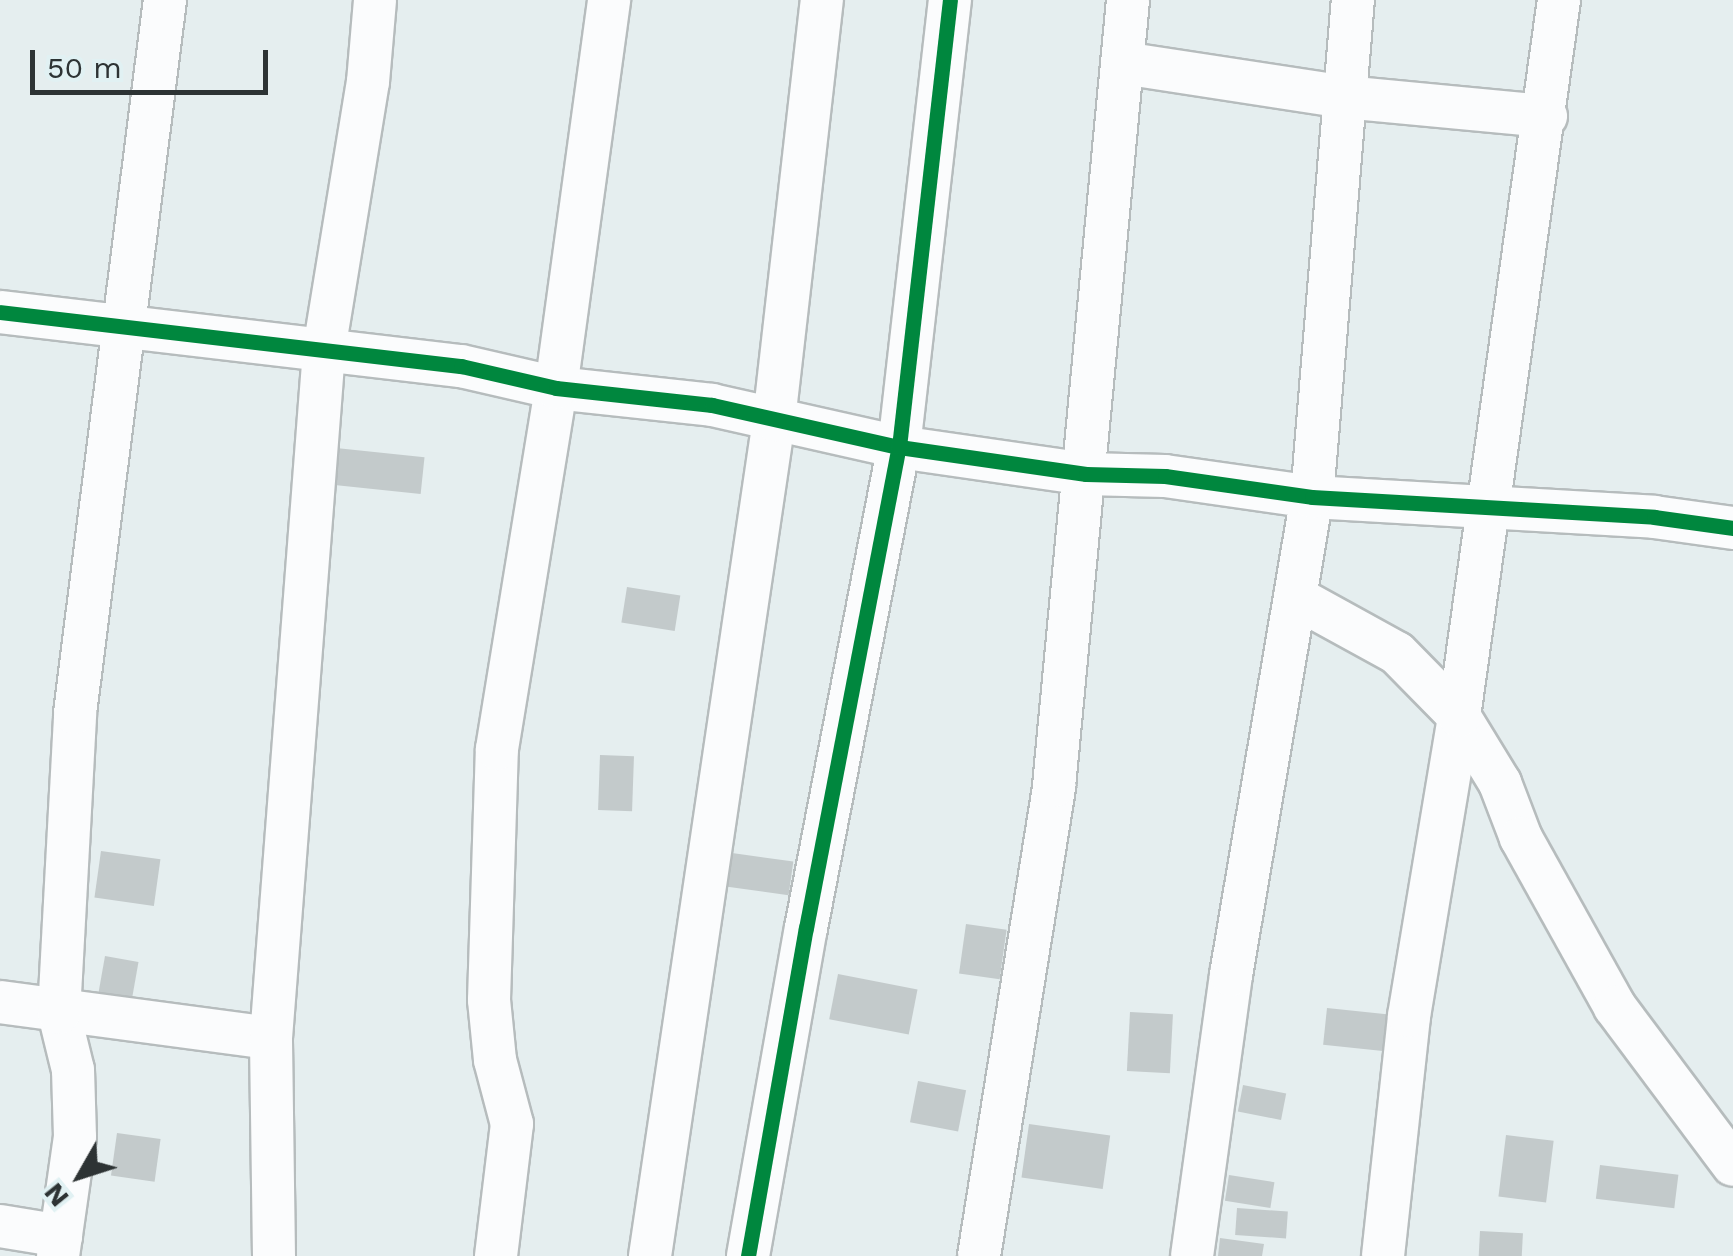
<!DOCTYPE html>
<html>
<head>
<meta charset="utf-8">
<style>
	body { margin:0 }
	#map { position:relative; width:1733px; height:1256px; overflow:hidden; background:#e5eeef; font-family:"Work Sans",sans-serif }
	div>[style] { position:absolute }
	.building>* { inset:0; background:#c3cacb; transform-origin:0 0 }
	.roads { filter:drop-shadow(2px 0 #b6bcbd) drop-shadow(-2px 0 #b6bcbd) drop-shadow(0 2px #b6bcbd) drop-shadow(0 -2px #b6bcbd) }
	.minor>* { height:42px; margin:-21px; padding:0 21px; transform-origin:21px; border-radius:21px; background:#fbfcfd }
	.cycleway>* { height:15px; margin:-7.5px; padding:0 7.5px; transform-origin:7.5px; border-radius:7.5px; background:#00873e }
	span { translate:-50% -50%; white-space:nowrap; text-align:center; line-height:1.15; -webkit-text-stroke:9px #e1f1f3; paint-order:stroke }
	.north { position:absolute; left:30px; top:1126px; width:100px; height:100px; -webkit-text-stroke:8px #e1f1f3; paint-order:stroke; rotate:231deg; font-size:28px; font-weight:700; line-height:40px; text-align:center; color:#2d3334 }
	.north::after { content:''; display:block; margin:auto; width:35px; height:45px; background:#2d3334; clip-path:polygon(50% 0,100% 100%,50% 72%,0 100%) }
	.scale { position:absolute; left:30px; top:50px; width:238px; height:45px; box-sizing:border-box; border:5px solid #2d3334; border-top:0; padding-left:12px; font-size:30px; line-height:35px; white-space:nowrap; color:#2d3334; -webkit-text-stroke:8px #e1f1f3; paint-order:stroke }
</style>
</head>
<body>
<div id="map">
	<div class="building">
		<i style="left:336px;top:448px;width:89px;height:37px;rotate:6deg"></i>
		<i style="left:627px;top:587px;width:54px;height:36px;rotate:9deg"></i>
		<i style="left:600px;top:755px;width:34px;height:55px;rotate:2deg"></i>
		<i style="left:101px;top:851px;width:60px;height:47px;rotate:8deg"></i>
		<i style="left:725px;top:852px;width:69px;height:34px;rotate:8deg"></i>
		<i style="left:966px;top:924px;width:41px;height:50px;rotate:8deg"></i>
		<i style="left:105px;top:956px;width:34px;height:46px;rotate:10deg"></i>
		<i style="left:838px;top:974px;width:81px;height:46px;rotate:11deg"></i>
		<i style="left:1327px;top:1008px;width:72px;height:37px;rotate:6deg"></i>
		<i style="left:1130px;top:1012px;width:43px;height:59px;rotate:3deg"></i>
		<i style="left:918px;top:1081px;width:49px;height:42px;rotate:11deg"></i>
		<i style="left:1243px;top:1085px;width:44px;height:27px;rotate:11deg"></i>
		<i style="left:1029px;top:1124px;width:82px;height:54px;rotate:8deg"></i>
		<i style="left:117px;top:1133px;width:44px;height:43px;rotate:8deg"></i>
		<i style="left:1506px;top:1135px;width:48px;height:62px;rotate:7deg"></i>
		<i style="left:1600px;top:1165px;width:79px;height:34px;rotate:7deg"></i>
		<i style="left:1229px;top:1175px;width:46px;height:26px;rotate:9deg"></i>
		<i style="left:1237px;top:1208px;width:51px;height:27px;rotate:4deg"></i>
		<i style="left:1480px;top:1231px;width:43px;height:25px;rotate:3deg"></i>
		<i style="clip-path:polygon(1220px 1238px,1264px 1244px,1262px 1256px,1218px 1256px)"></i>
	</div>
	<div class="roads">
		<div class="minor">
			<i style="left:1123px;top:63px;width:224px;rotate:8.7deg"></i>
			<i style="left:1344px;top:97px;width:203px;rotate:5.4deg"></i>
			<i style="left:0;top:312px;width:464px;rotate:6.7deg"></i>
			<i style="left:461px;top:366px;width:98px;rotate:13deg"></i>
			<i style="left:556px;top:388px;width:157px;rotate:6.2deg"></i>
			<i style="left:712px;top:405px;width:192px;rotate:12.7deg"></i>
			<i style="left:899px;top:447px;width:189px;rotate:8.2deg"></i>
			<i style="left:1086px;top:474px;width:79px;rotate:1.5deg"></i>
			<i style="left:1165px;top:476px;width:148px;rotate:8.1deg"></i>
			<i style="left:1312px;top:497px;width:343px;rotate:3.3deg"></i>
			<i style="left:1654px;top:517px;width:80px;rotate:7.9deg"></i>
			<i style="left:1295px;top:597px;width:116px;rotate:28.8deg"></i>
			<i style="left:1397px;top:653px;width:88px;rotate:45.5deg"></i>
			<i style="left:1459px;top:716px;width:79px;rotate:58.5deg"></i>
			<i style="left:1500px;top:783px;width:59px;rotate:69.1deg"></i>
			<i style="left:1521px;top:838px;width:193px;rotate:60.9deg"></i>
			<i style="left:1615px;top:1007px;width:197px;rotate:53.2deg"></i>
			<i style="left:0;top:1002px;width:273px;rotate:7.6deg"></i>
			<i style="left:0;top:1226px;width:62px;rotate:9.3deg"></i>
			<i style="left:58px;top:1256px;width:120px;rotate:-81.9deg"></i>
			<i style="left:75px;top:1137px;width:67px;rotate:-91.7deg"></i>
			<i style="left:73px;top:1070px;width:59px;rotate:-103.8deg"></i>
			<i style="left:59px;top:1013px;width:300px;rotate:-86.9deg"></i>
			<i style="left:75px;top:713px;width:719px;rotate:-82.81deg"></i>
			<i style="left:274px;top:1256px;width:218px;rotate:-90.8deg"></i>
			<i style="left:271px;top:1038px;width:690px;rotate:-85.59deg"></i>
			<i style="left:324px;top:350px;width:272px;rotate:-80.7deg"></i>
			<i style="left:368px;top:82px;width:82px;rotate:-85.1deg"></i>
			<i style="left:496px;top:1256px;width:133px;rotate:-83.1deg"></i>
			<i style="left:512px;top:1124px;width:66px;rotate:-104.9deg"></i>
			<i style="left:495px;top:1060px;width:60px;rotate:-95.7deg"></i>
			<i style="left:489px;top:1000px;width:251px;rotate:-88.2deg"></i>
			<i style="left:497px;top:749px;width:366px;rotate:-80.7deg"></i>
			<i style="left:556px;top:388px;width:392px;rotate:-82.2deg"></i>
			<i style="left:650px;top:1256px;width:845px;rotate:-81.56deg"></i>
			<i style="left:774px;top:420px;width:423px;rotate:-83.5deg"></i>
			<i style="left:748px;top:1256px;width:333px;rotate:-80deg"></i>
			<i style="left:806px;top:928px;width:490px;rotate:-79.1deg"></i>
			<i style="left:899px;top:447px;width:450px;rotate:-83.5deg"></i>
			<i style="left:979px;top:1256px;width:476px;rotate:-80.9deg"></i>
			<i style="left:1054px;top:786px;width:789px;rotate:-84.62deg"></i>
			<i style="left:1192px;top:1256px;width:284px;rotate:-82.1deg"></i>
			<i style="left:1231px;top:975px;width:485px;rotate:-80.4deg"></i>
			<i style="left:1312px;top:497px;width:499px;rotate:-85.3deg"></i>
			<i style="left:1383px;top:1256px;width:241px;rotate:-83.8deg"></i>
			<i style="left:1409px;top:1016px;width:304px;rotate:-80.5deg"></i>
			<i style="left:1459px;top:716px;width:723px;rotate:-82.05deg"></i>
		</div>
	</div>
	<div class="cycleway">
		<i style="left:0;top:312px;width:464px;rotate:6.7deg"></i>
		<i style="left:461px;top:366px;width:98px;rotate:13deg"></i>
		<i style="left:556px;top:388px;width:157px;rotate:6.2deg"></i>
		<i style="left:712px;top:405px;width:192px;rotate:12.7deg"></i>
		<i style="left:899px;top:447px;width:189px;rotate:8.2deg"></i>
		<i style="left:1086px;top:474px;width:79px;rotate:1.5deg"></i>
		<i style="left:1165px;top:476px;width:148px;rotate:8.1deg"></i>
		<i style="left:1312px;top:497px;width:343px;rotate:3.3deg"></i>
		<i style="left:1654px;top:517px;width:80px;rotate:7.9deg"></i>
		<i style="left:748px;top:1256px;width:333px;rotate:-80deg"></i>
		<i style="left:806px;top:928px;width:490px;rotate:-79.1deg"></i>
		<i style="left:899px;top:447px;width:450px;rotate:-83.5deg"></i>
	</div>
	<div class="north">N</div>
	<div class="scale">50 m</div>
</div>
</body>
</html>
